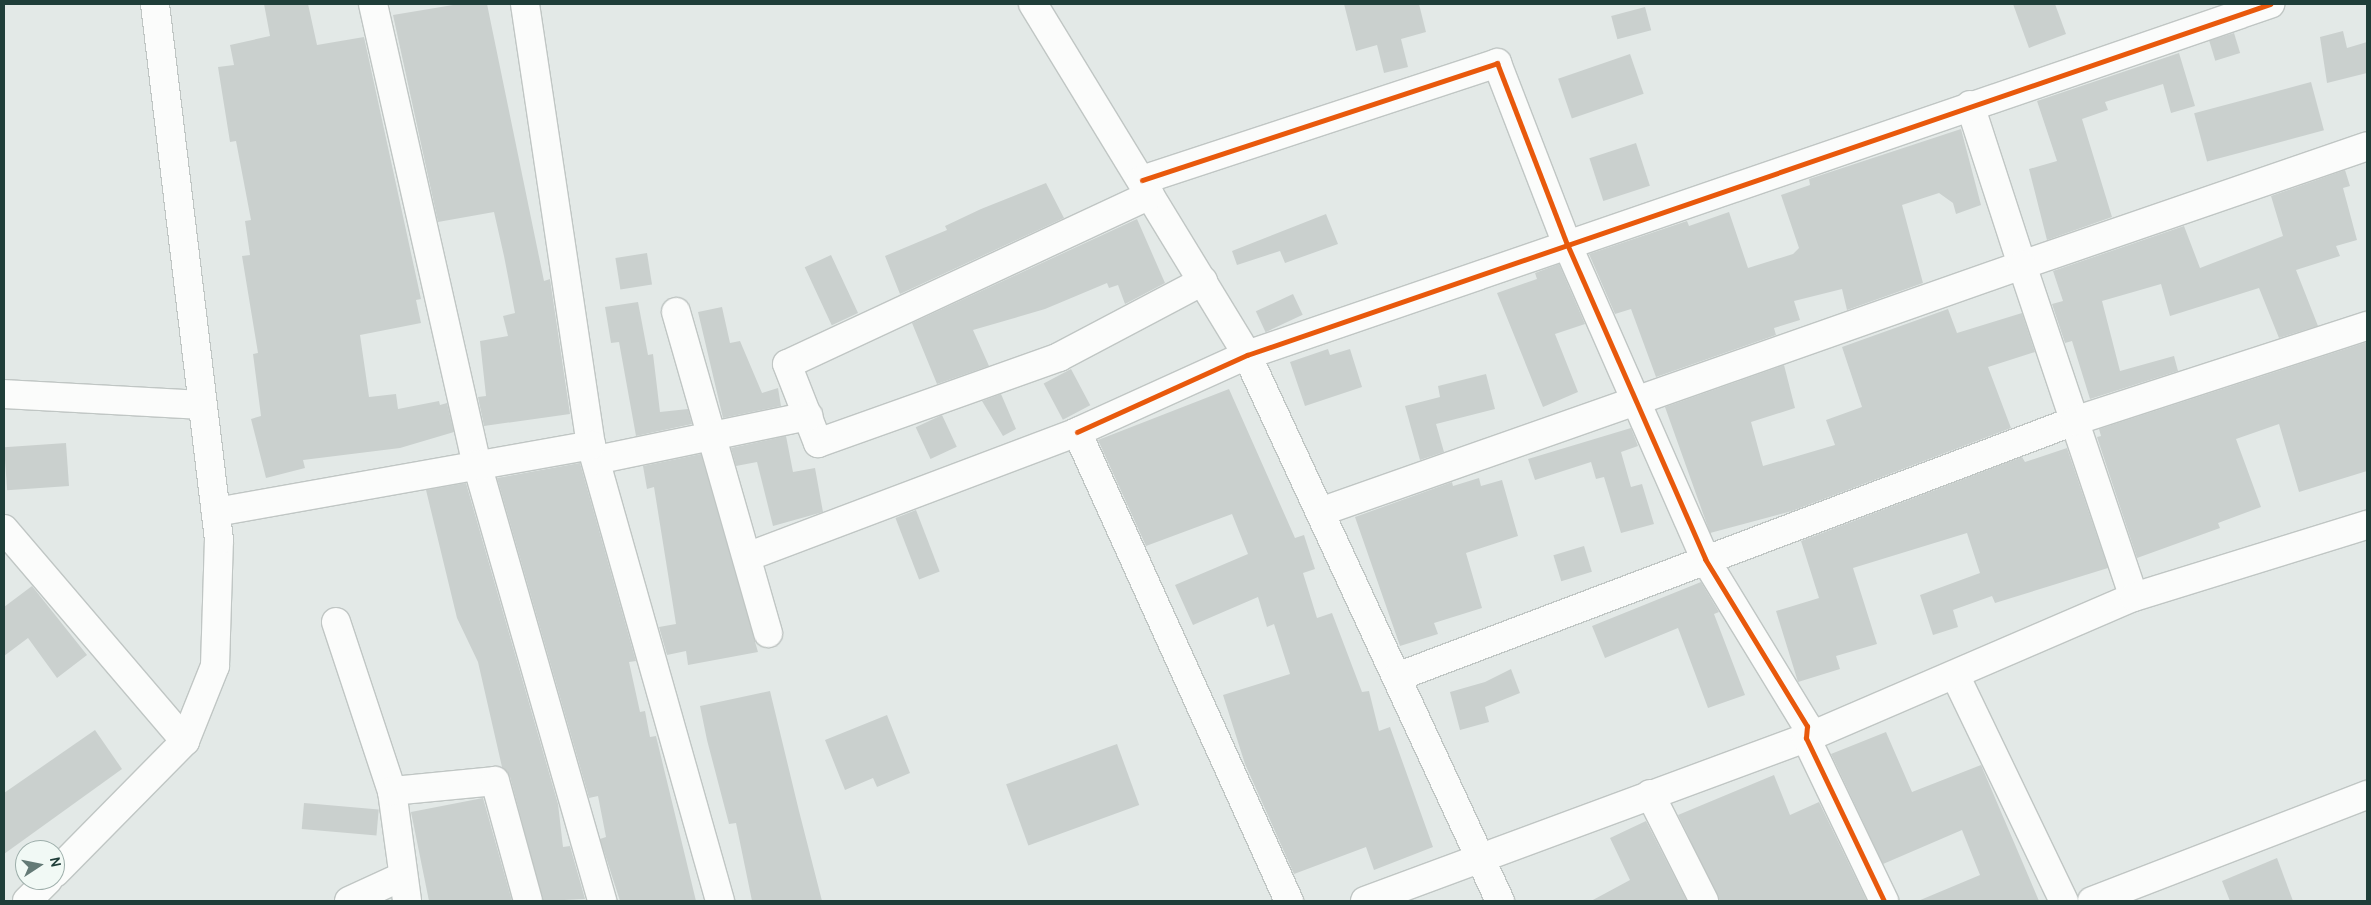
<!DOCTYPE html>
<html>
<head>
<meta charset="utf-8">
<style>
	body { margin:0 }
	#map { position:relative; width:2371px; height:905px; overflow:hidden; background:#e3e9e7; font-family:Overpass,sans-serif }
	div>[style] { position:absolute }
	.building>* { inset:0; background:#cad0ce; transform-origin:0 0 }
	.roads { filter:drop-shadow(1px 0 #c0c6c4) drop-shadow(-1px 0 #c0c6c4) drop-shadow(0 1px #c0c6c4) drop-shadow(0 -1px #c0c6c4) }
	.minor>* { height:28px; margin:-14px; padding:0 14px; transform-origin:14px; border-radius:14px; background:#fbfcfb }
	.cycleway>* { height:5px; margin:-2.5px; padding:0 2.5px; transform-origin:2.5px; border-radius:2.5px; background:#e8590c }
	span { translate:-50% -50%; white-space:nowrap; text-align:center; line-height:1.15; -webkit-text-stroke:4.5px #f1f9f5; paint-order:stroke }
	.frame { position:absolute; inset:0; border:5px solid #1f3e39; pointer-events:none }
	.north { position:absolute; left:15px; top:840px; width:50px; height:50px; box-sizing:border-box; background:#f1f9f5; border:1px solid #9daeaa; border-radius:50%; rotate:79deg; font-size:14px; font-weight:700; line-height:20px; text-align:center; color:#1f3e39 }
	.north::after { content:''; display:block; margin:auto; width:18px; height:22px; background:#647a76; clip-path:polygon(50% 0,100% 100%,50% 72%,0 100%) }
</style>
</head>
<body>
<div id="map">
	<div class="building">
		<i style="clip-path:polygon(264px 4px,308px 4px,317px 45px,364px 37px,421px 299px,416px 300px,421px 323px,360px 335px,369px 397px,396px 394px,398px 409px,439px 401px,440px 405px,447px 403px,454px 432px,400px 448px,303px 460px,305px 468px,266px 478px,251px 419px,261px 416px,253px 354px,258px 353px,242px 256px,250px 255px,245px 221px,251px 220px,236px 141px,230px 142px,218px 67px,234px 65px,230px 45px,270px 36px)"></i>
		<i style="clip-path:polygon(459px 4px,487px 4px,544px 281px,550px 279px,570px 414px,484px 426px,478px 397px,486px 396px,480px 341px,508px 336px,503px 316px,515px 313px,504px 256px,494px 212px,438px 222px,393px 15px)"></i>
		<i style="clip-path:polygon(1344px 4px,1419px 4px,1426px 32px,1401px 39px,1408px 67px,1384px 73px,1377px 45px,1356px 51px)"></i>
		<i style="clip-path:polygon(2013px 4px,2055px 4px,2066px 34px,2029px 48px)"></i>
		<i style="left:1645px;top:7px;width:24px;height:35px;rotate:75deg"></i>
		<i style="clip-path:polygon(2343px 31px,2347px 48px,2367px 42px,2367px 73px,2327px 83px,2320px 37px)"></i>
		<i style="left:2234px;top:33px;width:21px;height:26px;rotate:73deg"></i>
		<i style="clip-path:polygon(2179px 53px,2195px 106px,2171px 113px,2163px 84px,2105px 102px,2108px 110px,2082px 119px,2112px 217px,2047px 240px,2029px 169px,2057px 161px,2037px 101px)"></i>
		<i style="left:1630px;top:54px;width:42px;height:76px;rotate:71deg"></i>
		<i style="left:2311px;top:82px;width:50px;height:121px;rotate:75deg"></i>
		<i style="clip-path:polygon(1961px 129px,1981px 205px,1956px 214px,1953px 203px,1939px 193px,1902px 205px,1923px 283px,1847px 310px,1842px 289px,1794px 301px,1800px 320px,1774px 328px,1776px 335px,1656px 377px,1631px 309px,1615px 314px,1589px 254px,1687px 221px,1689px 226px,1729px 212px,1748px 268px,1793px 254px,1799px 248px,1781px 195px,1810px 185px,1809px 179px)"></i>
		<i style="left:1636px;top:143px;width:45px;height:49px;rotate:72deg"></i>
		<i style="clip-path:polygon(2345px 170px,2350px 186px,2343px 188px,2357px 240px,2336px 246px,2340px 256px,2296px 270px,2318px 326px,2279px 338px,2259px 288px,2170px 316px,2161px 284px,2102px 301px,2120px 371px,2174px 356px,2178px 371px,2090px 399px,2072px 341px,2065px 343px,2052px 304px,2063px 301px,2053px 271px,2184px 226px,2200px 268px,2283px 236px,2271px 196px)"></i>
		<i style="clip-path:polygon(1046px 183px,1064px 218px,900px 294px,885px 256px,947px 230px,945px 226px,981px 209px)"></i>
		<i style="clip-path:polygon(1326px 214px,1338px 244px,1285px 263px,1280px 251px,1237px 265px,1232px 251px)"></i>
		<i style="clip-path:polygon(1137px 219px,1165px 283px,1125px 304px,1118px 285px,1109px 288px,1107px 283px,1045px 309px,973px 330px,989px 366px,937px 384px,912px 323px)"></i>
		<i style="left:647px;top:253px;width:32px;height:32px;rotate:81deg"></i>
		<i style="left:831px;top:255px;width:64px;height:29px;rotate:65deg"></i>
		<i style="clip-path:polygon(1559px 264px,1585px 324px,1555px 334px,1578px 392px,1543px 407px,1497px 293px,1537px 279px,1535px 273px)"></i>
		<i style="left:1293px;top:294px;width:23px;height:41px;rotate:65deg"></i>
		<i style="clip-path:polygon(638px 302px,648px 355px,653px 354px,660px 412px,688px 409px,692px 424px,636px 436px,619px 342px,611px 343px,605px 307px)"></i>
		<i style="clip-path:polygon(722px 307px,730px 343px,740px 341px,762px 393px,778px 388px,781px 406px,723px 418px,698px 312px)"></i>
		<i style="clip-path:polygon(1948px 309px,1957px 333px,2022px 313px,2035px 352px,1988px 367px,2011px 428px,1792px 511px,1710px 533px,1665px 407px,1784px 365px,1795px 408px,1751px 422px,1763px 466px,1835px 445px,1826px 420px,1862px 407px,1842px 347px)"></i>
		<i style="clip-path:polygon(2367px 342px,2367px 471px,2299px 492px,2279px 424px,2236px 439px,2261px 507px,2218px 523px,2220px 528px,2137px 558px,2097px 437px,2101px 436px,2099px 429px)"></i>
		<i style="clip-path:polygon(1328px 349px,1330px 355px,1350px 349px,1362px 387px,1305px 406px,1290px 362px)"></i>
		<i style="left:1071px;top:369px;width:41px;height:31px;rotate:62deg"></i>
		<i style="clip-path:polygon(1486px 374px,1495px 409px,1436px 424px,1444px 452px,1420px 460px,1405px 406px,1440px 397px,1438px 386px)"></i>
		<i style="clip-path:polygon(1229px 389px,1295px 538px,1304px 535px,1315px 569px,1303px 573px,1317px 618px,1332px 613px,1362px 692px,1369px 691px,1379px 731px,1390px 727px,1433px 847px,1374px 870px,1366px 847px,1294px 874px,1245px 764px,1223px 695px,1290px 674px,1274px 624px,1267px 627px,1258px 597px,1193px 625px,1175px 585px,1248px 554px,1232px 514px,1146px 546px,1098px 440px)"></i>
		<i style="clip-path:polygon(1001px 394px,1016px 429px,1003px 436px,982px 401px)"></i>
		<i style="left:942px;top:415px;width:35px;height:29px;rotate:65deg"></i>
		<i style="clip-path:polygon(1631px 428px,1638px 446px,1621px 452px,1631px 487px,1642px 484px,1654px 524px,1621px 533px,1604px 477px,1596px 479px,1591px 462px,1535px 480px,1528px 459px)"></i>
		<i style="clip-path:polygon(786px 436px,793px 472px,815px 468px,823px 512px,773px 526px,757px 462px,736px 466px,731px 448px)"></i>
		<i style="left:66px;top:443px;width:43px;height:62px;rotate:86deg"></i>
		<i style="clip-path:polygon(2067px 448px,2108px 568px,1995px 603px,1992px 596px,1953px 610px,1958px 627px,1933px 635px,1920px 595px,1980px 573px,1967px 533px,1853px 568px,1877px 644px,1836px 656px,1840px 669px,1798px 682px,1776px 611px,1819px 598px,1801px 541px,2022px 457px,2025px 462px)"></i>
		<i style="clip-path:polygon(701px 454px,758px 652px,688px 665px,686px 651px,667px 655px,659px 627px,676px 624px,654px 487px,647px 489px,643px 466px)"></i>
		<i style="clip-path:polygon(580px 463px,636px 661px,629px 662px,640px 712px,645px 711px,650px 737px,656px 736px,696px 901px,620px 901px,600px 839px,606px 837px,598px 796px,589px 798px,497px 478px)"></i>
		<i style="clip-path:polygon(1479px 478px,1481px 486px,1502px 480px,1518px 536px,1466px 553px,1482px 608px,1434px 623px,1438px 634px,1400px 646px,1355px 517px,1452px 482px,1453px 486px)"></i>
		<i style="clip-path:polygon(466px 483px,558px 804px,563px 847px,570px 846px,585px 899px,543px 901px,510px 777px,502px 767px,478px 662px,457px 618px,426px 490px)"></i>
		<i style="left:916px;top:510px;width:66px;height:22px;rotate:69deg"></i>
		<i style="left:1584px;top:546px;width:27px;height:32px;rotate:73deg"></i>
		<i style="clip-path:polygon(1701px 582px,1719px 612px,1714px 614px,1745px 695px,1708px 708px,1678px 628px,1605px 658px,1592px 626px)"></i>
		<i style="clip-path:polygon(32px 586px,87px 655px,57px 678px,28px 638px,4px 656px,4px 607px)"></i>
		<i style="clip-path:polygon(1511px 669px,1520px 693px,1485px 707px,1489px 722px,1460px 730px,1450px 692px,1485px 682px)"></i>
		<i style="clip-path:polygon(770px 691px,799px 811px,822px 901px,752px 901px,736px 823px,729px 824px,707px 740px,700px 706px)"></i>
		<i style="clip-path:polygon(887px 715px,910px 773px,877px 787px,873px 778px,845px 790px,825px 740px)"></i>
		<i style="clip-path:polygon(95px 730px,122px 769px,4px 854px,4px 793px)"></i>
		<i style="clip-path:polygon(1886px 732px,1912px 792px,1981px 765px,2039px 901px,1918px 901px,1980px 875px,1962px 830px,1883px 864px,1831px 754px)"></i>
		<i style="left:1117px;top:744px;width:65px;height:118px;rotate:70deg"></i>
		<i style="clip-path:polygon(1774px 775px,1790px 815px,1819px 802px,1867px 901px,1720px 901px,1678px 815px)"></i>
		<i style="clip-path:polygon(483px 798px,512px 901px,429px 901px,411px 812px)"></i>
		<i style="left:304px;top:803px;width:75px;height:26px;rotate:5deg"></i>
		<i style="clip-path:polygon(1646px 821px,1687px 901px,1591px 901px,1630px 880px,1610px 838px)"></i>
		<i style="clip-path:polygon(2277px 858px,2293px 901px,2230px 901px,2222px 881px)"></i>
	</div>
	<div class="roads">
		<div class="minor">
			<i style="left:373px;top:4px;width:472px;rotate:77.3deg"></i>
			<i style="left:477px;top:464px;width:455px;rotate:74deg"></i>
			<i style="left:525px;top:4px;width:446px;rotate:81.5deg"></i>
			<i style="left:591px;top:445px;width:474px;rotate:74.2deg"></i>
			<i style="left:1033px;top:4px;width:411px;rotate:58.6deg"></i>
			<i style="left:1247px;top:355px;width:602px;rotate:65.14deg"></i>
			<i style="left:1970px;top:105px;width:168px;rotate:72deg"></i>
			<i style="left:2022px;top:265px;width:365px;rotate:-19deg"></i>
			<i style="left:1142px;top:180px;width:374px;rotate:-18.2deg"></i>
			<i style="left:1497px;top:63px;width:194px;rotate:68.9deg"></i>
			<i style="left:1567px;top:244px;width:344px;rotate:66.3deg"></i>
			<i style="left:1705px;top:559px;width:196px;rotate:58.6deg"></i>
			<i style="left:1807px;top:726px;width:12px;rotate:95deg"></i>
			<i style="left:1806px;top:738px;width:181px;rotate:64.4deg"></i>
			<i style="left:1150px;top:195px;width:400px;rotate:155deg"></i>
			<i style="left:787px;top:364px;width:85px;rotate:68.6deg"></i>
			<i style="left:818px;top:443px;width:256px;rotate:-19.6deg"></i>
			<i style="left:1059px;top:357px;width:163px;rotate:-27.8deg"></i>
			<i style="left:676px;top:312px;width:334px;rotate:74deg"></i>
			<i style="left:4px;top:394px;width:198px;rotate:3.2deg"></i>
			<i style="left:1077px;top:432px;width:187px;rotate:-24.4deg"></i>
			<i style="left:1247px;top:355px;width:1082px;rotate:-18.94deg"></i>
			<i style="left:596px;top:460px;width:217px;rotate:-11.7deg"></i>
			<i style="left:216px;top:512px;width:381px;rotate:-10.1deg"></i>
			<i style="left:1320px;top:512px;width:744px;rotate:-19.38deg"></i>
			<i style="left:2022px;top:265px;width:350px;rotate:71.4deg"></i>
			<i style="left:4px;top:529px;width:279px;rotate:49.5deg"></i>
			<i style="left:747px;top:557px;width:353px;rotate:-20.7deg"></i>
			<i style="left:1077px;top:432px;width:515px;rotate:65.68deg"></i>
			<i style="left:336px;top:622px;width:178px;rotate:71.7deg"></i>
			<i style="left:392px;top:791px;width:111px;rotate:82.2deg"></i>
			<i style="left:1397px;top:677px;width:724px;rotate:-20.71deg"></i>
			<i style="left:2074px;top:421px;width:308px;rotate:-18deg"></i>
			<i style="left:1956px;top:677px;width:249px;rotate:64.3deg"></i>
			<i style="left:392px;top:791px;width:103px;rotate:-5.5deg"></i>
			<i style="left:495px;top:781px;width:124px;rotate:74.6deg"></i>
			<i style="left:1650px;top:794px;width:120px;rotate:63.2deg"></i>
			<i style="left:55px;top:873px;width:185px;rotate:-45.4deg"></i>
			<i style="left:185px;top:741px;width:81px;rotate:-68.2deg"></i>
			<i style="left:215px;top:666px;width:126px;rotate:-88.2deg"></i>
			<i style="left:219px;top:540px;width:540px;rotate:-96.81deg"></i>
			<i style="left:27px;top:901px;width:30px;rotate:-45deg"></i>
			<i style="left:349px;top:901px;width:57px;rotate:-24.8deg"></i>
			<i style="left:1365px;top:901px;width:470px;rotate:-20.3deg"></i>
			<i style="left:1806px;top:738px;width:357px;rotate:-23.3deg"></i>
			<i style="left:2134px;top:597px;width:244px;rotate:-17.2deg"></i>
			<i style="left:2092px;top:901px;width:295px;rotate:-21.1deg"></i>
		</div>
	</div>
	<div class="cycleway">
		<i style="left:1142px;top:180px;width:374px;rotate:-18.2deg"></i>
		<i style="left:1497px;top:63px;width:194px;rotate:68.9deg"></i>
		<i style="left:1567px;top:244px;width:344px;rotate:66.3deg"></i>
		<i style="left:1705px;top:559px;width:196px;rotate:58.6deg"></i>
		<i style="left:1807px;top:726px;width:12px;rotate:95deg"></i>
		<i style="left:1806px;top:738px;width:181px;rotate:64.4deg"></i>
		<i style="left:1077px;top:432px;width:187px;rotate:-24.4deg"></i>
		<i style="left:1247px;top:355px;width:1082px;rotate:-18.94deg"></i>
	</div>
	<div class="frame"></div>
	<div class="north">N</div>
</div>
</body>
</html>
